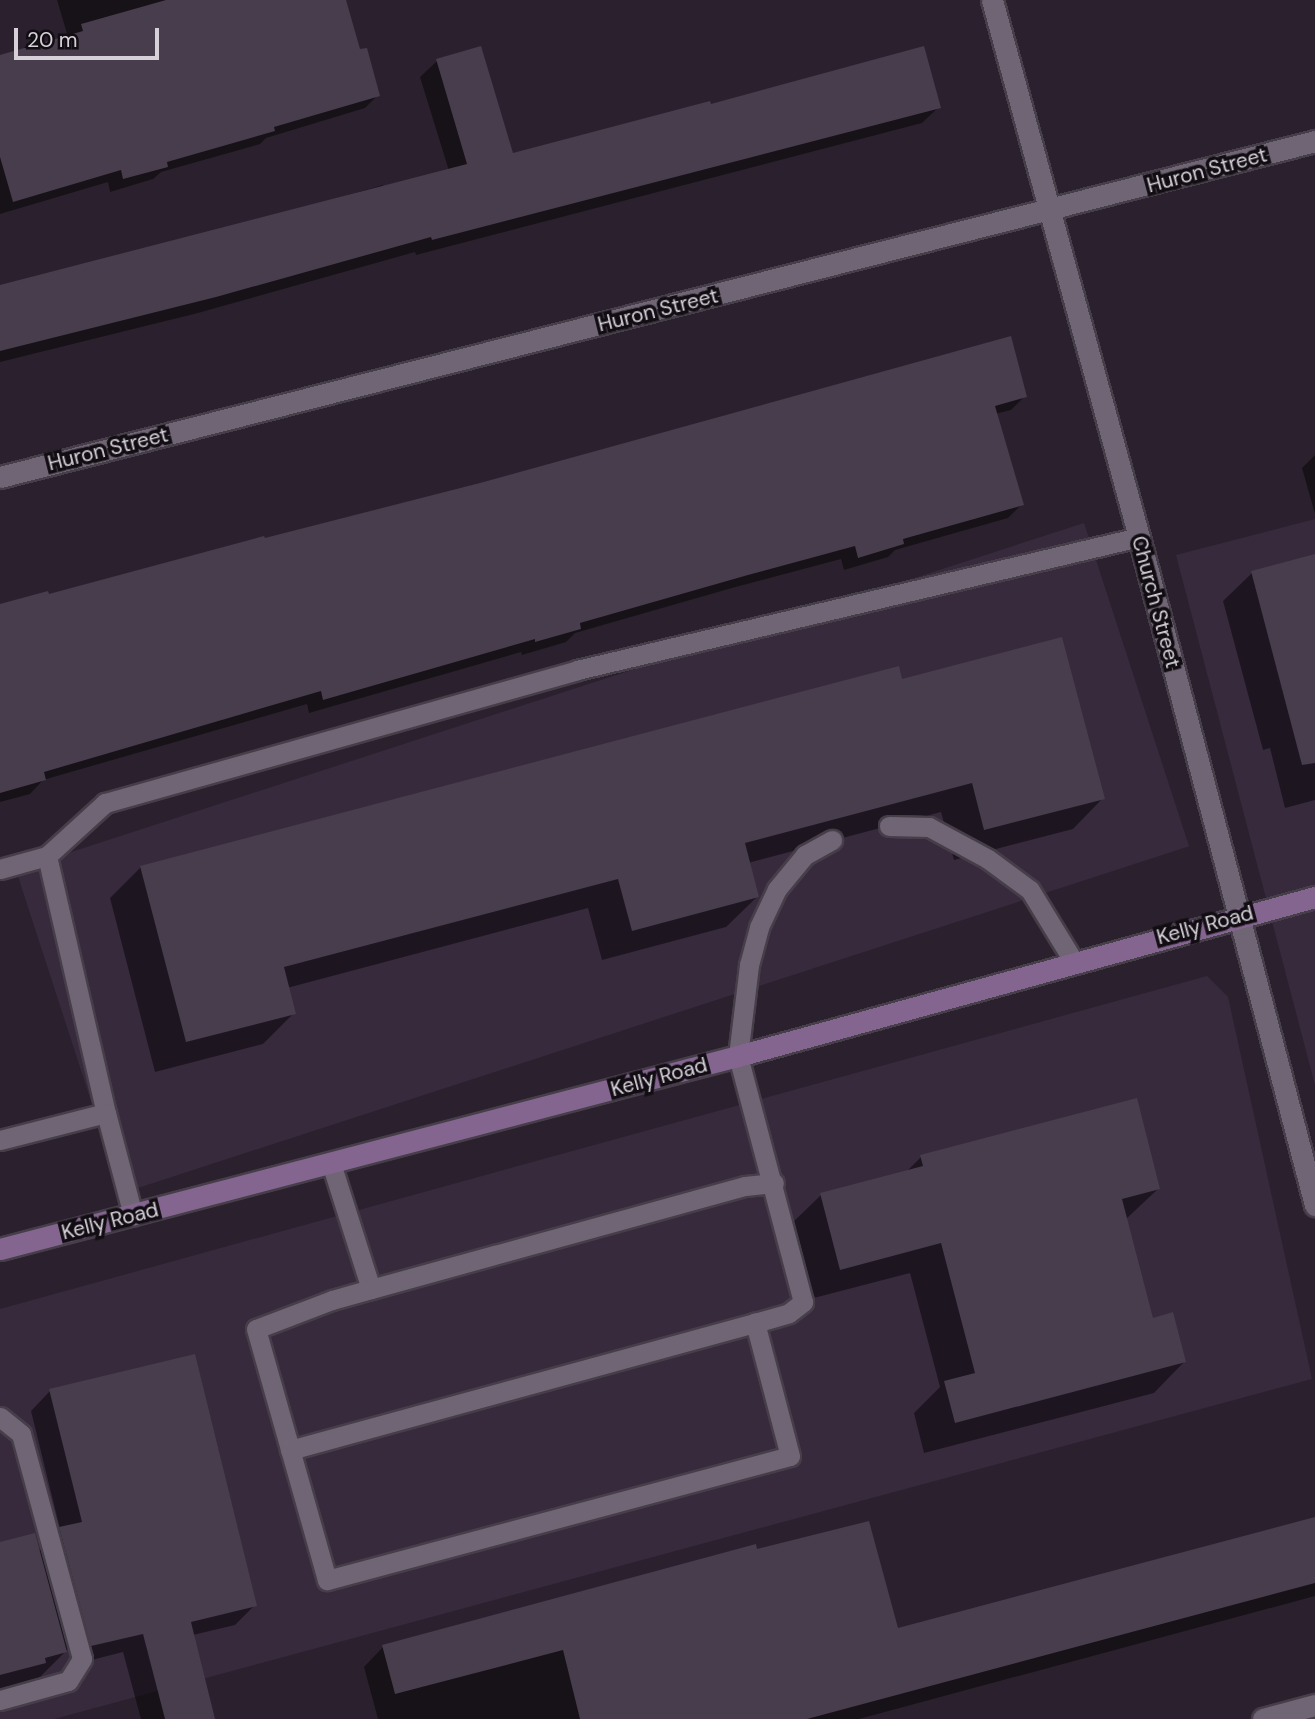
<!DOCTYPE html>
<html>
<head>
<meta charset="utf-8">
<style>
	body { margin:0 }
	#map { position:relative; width:1315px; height:1719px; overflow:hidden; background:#2b212e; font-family:"DM Sans",sans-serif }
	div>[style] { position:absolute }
	.built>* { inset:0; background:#372a3c; transform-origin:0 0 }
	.shadow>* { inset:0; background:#0007 }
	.building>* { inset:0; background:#473d4c }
	.roads { filter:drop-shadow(2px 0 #463e49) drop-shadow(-2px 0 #463e49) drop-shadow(0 2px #463e49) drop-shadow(0 -2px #463e49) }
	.lane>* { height:19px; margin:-9.5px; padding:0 9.5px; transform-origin:9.5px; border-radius:9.5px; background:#706575 }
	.street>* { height:21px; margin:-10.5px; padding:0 10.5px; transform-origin:10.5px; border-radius:10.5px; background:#706575 }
	.secondary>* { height:21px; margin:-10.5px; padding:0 10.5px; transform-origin:10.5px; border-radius:10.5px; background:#846590 }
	span { translate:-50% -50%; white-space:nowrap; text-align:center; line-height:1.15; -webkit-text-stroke:7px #110d13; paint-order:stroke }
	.street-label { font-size:21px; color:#d6d0d9 }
	.scale { position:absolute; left:14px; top:28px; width:145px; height:32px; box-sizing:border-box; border:4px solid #d6d0d9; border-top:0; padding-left:9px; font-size:21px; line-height:24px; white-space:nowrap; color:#d6d0d9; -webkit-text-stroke:5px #110d13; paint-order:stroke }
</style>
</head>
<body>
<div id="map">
	<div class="built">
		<i style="clip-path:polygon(1315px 519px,1315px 1085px,1176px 555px)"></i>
		<i style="left:1084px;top:523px;width:340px;height:1123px;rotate:72deg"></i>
		<i style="clip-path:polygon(1207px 976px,1228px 997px,1312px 1379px,54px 1719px,0 1719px,0 1309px)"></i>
	</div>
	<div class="shadow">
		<i style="clip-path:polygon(57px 0,344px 0,359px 51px,378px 95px,365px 108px,266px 138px,260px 144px,161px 172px,153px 179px,110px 192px,108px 182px,0 214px,0 57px,68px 37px)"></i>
		<i style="clip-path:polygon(437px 61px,512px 155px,710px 106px,939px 107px,922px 123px,416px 255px,415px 252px,198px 313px,0 362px,0 287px,170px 246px,383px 185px,384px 189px,449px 171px,420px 77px)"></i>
		<i style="clip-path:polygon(1025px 396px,1011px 410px,995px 414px,1022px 504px,1008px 518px,895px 550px,888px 557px,844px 570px,841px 559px,732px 588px,575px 633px,566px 642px,522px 655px,521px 652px,309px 713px,307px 704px,43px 780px,30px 794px,0 802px,0 605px,48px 596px,264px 540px)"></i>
		<i style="clip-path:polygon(1315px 455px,1315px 514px,1302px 468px)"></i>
		<i style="clip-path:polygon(1315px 556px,1315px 800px,1285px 808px,1270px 748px,1263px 750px,1223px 601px,1252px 573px)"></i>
		<i style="clip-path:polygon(901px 681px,1103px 798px,1073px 829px,954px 860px,941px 812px,748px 863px,757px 897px,726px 927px,602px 960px,588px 908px,287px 988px,294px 1013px,263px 1044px,155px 1072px,110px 898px,141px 867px)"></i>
		<i style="clip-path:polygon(921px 1157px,1158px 1189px,1125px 1220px,1151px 1320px,1184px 1362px,1154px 1393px,924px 1453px,914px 1413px,940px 1387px,910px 1273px,810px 1299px,790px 1225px,821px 1195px,906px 1172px)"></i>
		<i style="clip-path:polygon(50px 1391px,255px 1605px,235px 1625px,193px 1635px,213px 1719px,141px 1719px,123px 1652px,72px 1665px,68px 1649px,35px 1682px,0 1697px,0 1543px,38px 1551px,60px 1529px,31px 1411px)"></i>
		<i style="clip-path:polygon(1315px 1519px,1315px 1596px,859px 1719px,378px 1719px,364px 1667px,383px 1647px,756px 1552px,896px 1631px)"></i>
	</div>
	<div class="building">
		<i style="clip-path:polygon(166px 0,346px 0,360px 49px,367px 48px,380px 96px,274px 127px,275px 131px,167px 162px,168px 167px,123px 179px,121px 170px,13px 202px,0 157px,0 55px,83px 31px,81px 24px)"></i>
		<i style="clip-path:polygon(481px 46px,513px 153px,710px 101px,711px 104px,924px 46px,941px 108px,432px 240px,431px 237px,216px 297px,0 351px,0 285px,467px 164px,436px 59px)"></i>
		<i style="clip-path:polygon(1011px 336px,1027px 397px,995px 406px,1024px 505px,903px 539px,904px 544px,858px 558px,855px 546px,748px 575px,580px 623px,581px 629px,535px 642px,535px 639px,323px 700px,321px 691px,44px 772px,46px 780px,0 793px,0 604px,48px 591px,49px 594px,264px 536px,265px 538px,480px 483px)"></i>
		<i style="clip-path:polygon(1315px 554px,1315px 763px,1302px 765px,1251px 571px)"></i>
		<i style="clip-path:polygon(1062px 637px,1105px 799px,984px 830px,972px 783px,745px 843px,759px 897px,632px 931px,618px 879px,284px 967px,296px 1014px,186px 1042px,140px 866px,899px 666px,902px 679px)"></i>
		<i style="clip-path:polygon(1137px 1098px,1160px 1189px,1122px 1199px,1153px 1318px,1173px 1312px,1186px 1362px,955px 1423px,944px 1381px,975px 1373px,941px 1243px,840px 1270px,820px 1193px,923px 1166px,920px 1155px)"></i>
		<i style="clip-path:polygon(195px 1354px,257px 1606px,191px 1622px,215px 1719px,165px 1719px,143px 1634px,91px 1646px,59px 1527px,82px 1522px,49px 1389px)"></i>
		<i style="clip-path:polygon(1315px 1517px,1315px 1583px,807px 1719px,580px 1719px,563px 1650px,395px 1694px,382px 1645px,756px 1544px,757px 1549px,869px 1521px,898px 1628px)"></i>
		<i style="clip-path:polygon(35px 1533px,67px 1652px,45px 1658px,46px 1663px,0 1675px,0 1542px)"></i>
	</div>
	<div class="roads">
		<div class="lane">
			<i style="left:889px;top:826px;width:40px;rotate:1.4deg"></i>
			<i style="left:929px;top:827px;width:67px;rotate:28.5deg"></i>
			<i style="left:988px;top:859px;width:52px;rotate:36.4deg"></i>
			<i style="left:1030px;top:890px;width:84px;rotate:58.6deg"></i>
			<i style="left:47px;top:856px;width:264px;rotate:77.1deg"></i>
			<i style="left:106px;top:1113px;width:106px;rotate:75.2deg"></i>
			<i style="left:0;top:869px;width:49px;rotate:-15.5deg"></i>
			<i style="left:47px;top:856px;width:79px;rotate:-42.4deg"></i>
			<i style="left:105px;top:803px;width:490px;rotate:-15.7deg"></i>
			<i style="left:577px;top:670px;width:578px;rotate:-13.31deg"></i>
			<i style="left:0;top:1140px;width:109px;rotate:-14.3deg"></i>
			<i style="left:331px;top:1163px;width:132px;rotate:72.4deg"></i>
			<i style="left:371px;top:1289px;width:41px;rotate:164.2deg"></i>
			<i style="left:332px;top:1300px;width:81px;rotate:159.1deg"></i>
			<i style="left:256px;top:1329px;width:261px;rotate:74.2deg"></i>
			<i style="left:327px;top:1580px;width:479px;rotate:-15deg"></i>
			<i style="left:790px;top:1456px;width:138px;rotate:-104.7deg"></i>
			<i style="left:755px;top:1323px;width:35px;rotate:-16deg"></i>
			<i style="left:789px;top:1313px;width:18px;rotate:-38deg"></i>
			<i style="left:803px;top:1302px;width:254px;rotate:-104.8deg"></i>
			<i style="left:738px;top:1056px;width:92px;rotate:-83.1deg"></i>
			<i style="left:749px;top:965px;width:39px;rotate:-75deg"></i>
			<i style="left:759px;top:927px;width:42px;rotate:-64.7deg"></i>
			<i style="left:777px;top:889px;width:44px;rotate:-50.5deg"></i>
			<i style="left:805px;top:855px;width:31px;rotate:-29deg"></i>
			<i style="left:371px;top:1289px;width:388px;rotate:-15.4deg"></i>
			<i style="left:745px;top:1186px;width:29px;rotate:-6deg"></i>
			<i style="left:0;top:1417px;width:27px;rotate:39deg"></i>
			<i style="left:21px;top:1434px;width:233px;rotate:74.8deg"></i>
			<i style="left:82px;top:1659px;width:26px;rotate:122deg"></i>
			<i style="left:68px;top:1681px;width:71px;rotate:164.4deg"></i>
			<i style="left:290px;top:1450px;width:482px;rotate:-15.3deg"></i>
		</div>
		<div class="street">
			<i style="left:992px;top:0;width:557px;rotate:74.69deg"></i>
			<i style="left:1139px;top:537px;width:691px;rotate:75.24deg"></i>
			<i style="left:0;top:477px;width:1357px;rotate:-14.33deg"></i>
			<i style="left:1263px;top:1719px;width:54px;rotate:-15.1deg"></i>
		</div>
		<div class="secondary">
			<i style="left:0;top:1249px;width:763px;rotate:-14.66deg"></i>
			<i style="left:738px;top:1056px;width:599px;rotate:-15.41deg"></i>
		</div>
	</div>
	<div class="street-label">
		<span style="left:1207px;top:170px;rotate:-15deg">Huron Street</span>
		<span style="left:658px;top:310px;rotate:-14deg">Huron Street</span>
		<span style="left:108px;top:449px;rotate:-14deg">Huron Street</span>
		<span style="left:1156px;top:602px;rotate:75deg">Church Street</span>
		<span style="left:1205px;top:925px;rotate:-15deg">Kelly Road</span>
		<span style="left:659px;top:1077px;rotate:-15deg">Kelly Road</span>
		<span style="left:110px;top:1221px;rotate:-14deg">Kelly Road</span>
	</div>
	<div class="scale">20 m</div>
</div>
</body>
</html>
